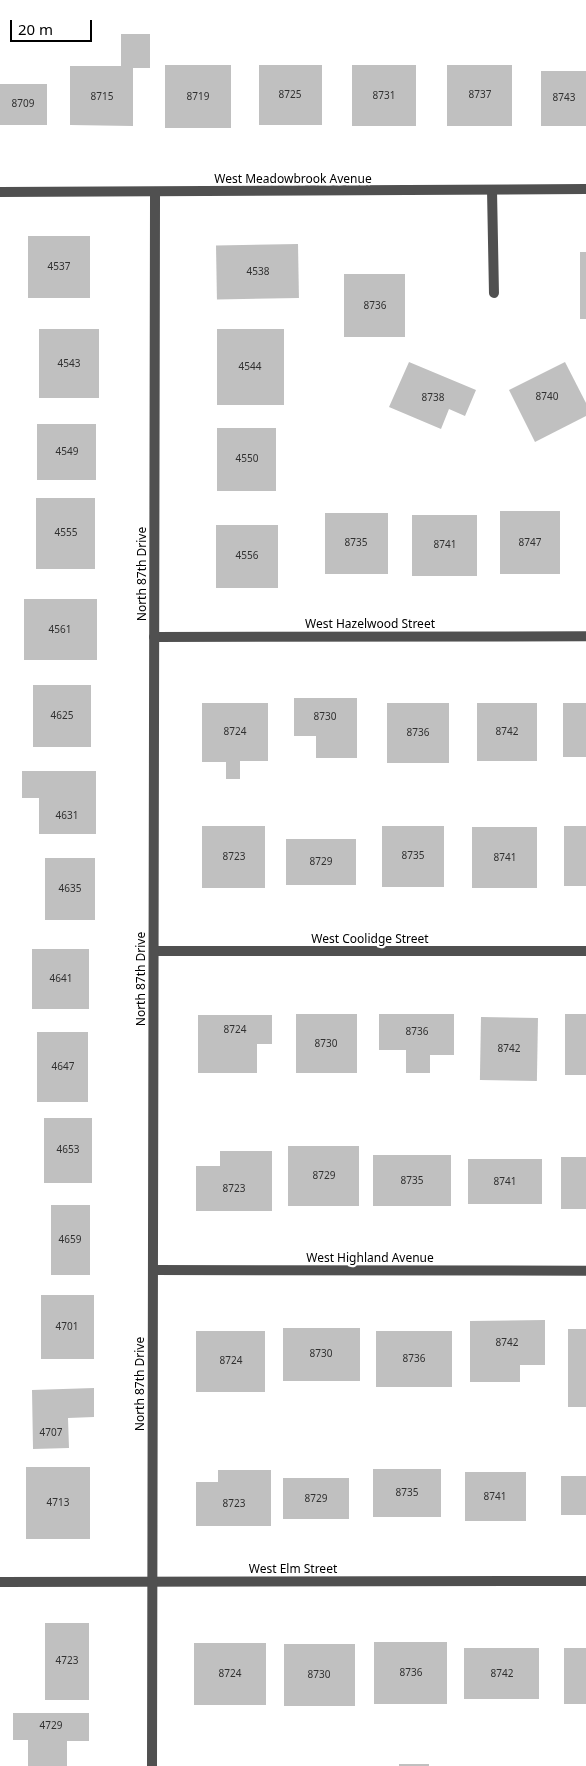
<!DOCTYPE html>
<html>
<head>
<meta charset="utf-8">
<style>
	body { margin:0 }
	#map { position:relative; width:586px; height:1766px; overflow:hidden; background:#fff; font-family:"Noto Sans",sans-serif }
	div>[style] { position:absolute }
	.building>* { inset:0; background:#c0c0c0; transform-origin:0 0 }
	.street>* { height:10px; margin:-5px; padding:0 5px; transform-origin:5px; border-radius:5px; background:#505050 }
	span { translate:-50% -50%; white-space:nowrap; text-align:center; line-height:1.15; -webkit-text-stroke:4.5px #fff; paint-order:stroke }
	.number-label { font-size:10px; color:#303030 }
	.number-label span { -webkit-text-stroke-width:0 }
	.street-label { font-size:12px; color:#000 }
	.scale { position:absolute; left:10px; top:20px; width:82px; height:22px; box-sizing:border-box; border:2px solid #000; border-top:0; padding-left:6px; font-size:15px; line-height:18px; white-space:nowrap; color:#000; -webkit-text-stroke:4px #fff; paint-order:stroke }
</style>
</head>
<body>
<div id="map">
	<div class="building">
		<i style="clip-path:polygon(121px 34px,150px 34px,150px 68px,133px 68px,133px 126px,70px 125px,70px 66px,121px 66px)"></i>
		<i style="left:165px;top:65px;width:66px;height:63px"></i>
		<i style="left:259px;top:65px;width:63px;height:60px"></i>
		<i style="left:352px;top:65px;width:64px;height:61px"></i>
		<i style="left:447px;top:65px;width:65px;height:61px"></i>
		<i style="left:541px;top:71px;width:45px;height:55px"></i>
		<i style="left:0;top:84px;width:47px;height:41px"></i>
		<i style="left:28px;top:236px;width:62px;height:62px"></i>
		<i style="left:298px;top:244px;width:54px;height:82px;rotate:89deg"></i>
		<i style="left:580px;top:252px;width:6px;height:67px"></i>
		<i style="left:344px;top:274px;width:61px;height:63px"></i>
		<i style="left:39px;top:329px;width:60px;height:69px"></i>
		<i style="left:217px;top:329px;width:67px;height:76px"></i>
		<i style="clip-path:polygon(409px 362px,476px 390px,465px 416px,449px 409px,441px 429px,389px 407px)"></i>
		<i style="clip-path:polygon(565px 362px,586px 403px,586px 416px,535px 442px,509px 390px)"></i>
		<i style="left:37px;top:424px;width:59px;height:56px"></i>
		<i style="left:217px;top:428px;width:59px;height:63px"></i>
		<i style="left:36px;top:498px;width:59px;height:71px"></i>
		<i style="left:500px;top:511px;width:60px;height:63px"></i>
		<i style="left:325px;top:513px;width:63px;height:61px"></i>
		<i style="left:412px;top:515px;width:65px;height:61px"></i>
		<i style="left:216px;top:525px;width:62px;height:63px"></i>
		<i style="left:24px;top:599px;width:73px;height:61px"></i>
		<i style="left:33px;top:685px;width:58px;height:62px"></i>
		<i style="clip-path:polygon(294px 698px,357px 698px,357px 758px,316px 758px,316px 736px,294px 736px)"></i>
		<i style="clip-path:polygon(202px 703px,268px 703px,268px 761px,240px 761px,240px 779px,226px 779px,226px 762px,202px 762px)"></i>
		<i style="left:387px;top:703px;width:62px;height:60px"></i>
		<i style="left:477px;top:703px;width:60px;height:58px"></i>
		<i style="left:563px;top:703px;width:23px;height:54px"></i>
		<i style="clip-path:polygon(22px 771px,96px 771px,96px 834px,39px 834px,39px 798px,22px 798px)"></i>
		<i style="left:202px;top:826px;width:63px;height:62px"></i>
		<i style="left:382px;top:826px;width:62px;height:61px"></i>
		<i style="left:564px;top:826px;width:22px;height:60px"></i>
		<i style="left:472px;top:827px;width:65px;height:61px"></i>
		<i style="left:286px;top:839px;width:70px;height:46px"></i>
		<i style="left:45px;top:858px;width:50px;height:62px"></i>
		<i style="left:32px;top:949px;width:57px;height:60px"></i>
		<i style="left:296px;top:1014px;width:61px;height:59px"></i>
		<i style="clip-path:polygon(379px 1014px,454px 1014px,454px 1055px,430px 1055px,430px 1073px,406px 1073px,406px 1050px,379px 1050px)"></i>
		<i style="left:565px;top:1014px;width:21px;height:61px"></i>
		<i style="clip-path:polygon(198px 1015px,272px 1015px,272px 1044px,257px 1044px,257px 1073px,198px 1073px)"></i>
		<i style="left:481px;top:1017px;width:57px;height:63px;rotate:1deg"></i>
		<i style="left:37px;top:1032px;width:51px;height:70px"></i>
		<i style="left:44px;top:1118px;width:48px;height:65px"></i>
		<i style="left:288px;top:1146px;width:71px;height:60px"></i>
		<i style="clip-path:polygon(220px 1151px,272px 1151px,272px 1211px,196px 1211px,196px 1166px,220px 1166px)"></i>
		<i style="left:373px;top:1155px;width:78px;height:51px"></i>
		<i style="left:561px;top:1157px;width:25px;height:52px"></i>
		<i style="left:468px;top:1159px;width:74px;height:45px"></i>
		<i style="left:51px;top:1205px;width:39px;height:70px"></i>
		<i style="left:41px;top:1295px;width:53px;height:64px"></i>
		<i style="clip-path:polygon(545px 1320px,545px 1365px,520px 1365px,520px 1382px,470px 1382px,470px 1321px)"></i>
		<i style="left:283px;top:1328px;width:77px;height:53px"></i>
		<i style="left:568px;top:1329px;width:18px;height:78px"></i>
		<i style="left:196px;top:1331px;width:69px;height:61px"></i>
		<i style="left:376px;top:1331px;width:76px;height:56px"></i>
		<i style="clip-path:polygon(94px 1388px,94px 1417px,68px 1418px,69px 1448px,33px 1449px,32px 1390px)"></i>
		<i style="left:26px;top:1467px;width:64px;height:72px"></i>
		<i style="left:373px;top:1469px;width:68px;height:48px"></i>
		<i style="clip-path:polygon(218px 1470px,271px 1470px,271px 1526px,196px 1526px,196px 1482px,218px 1482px)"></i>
		<i style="left:465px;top:1472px;width:61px;height:49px"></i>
		<i style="left:561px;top:1476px;width:25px;height:39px"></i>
		<i style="left:283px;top:1478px;width:66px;height:41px"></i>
		<i style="left:45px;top:1623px;width:44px;height:77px"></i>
		<i style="left:374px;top:1642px;width:73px;height:62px"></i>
		<i style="left:194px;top:1643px;width:72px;height:62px"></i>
		<i style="left:284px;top:1644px;width:71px;height:62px"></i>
		<i style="left:464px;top:1648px;width:75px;height:51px"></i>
		<i style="left:564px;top:1648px;width:22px;height:56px"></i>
		<i style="clip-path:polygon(13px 1713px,89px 1713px,89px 1741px,67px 1741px,67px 1766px,28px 1766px,28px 1740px,13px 1740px)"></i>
		<i style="left:399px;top:1764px;width:30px;height:2px"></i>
	</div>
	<div class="street">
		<i style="left:492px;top:190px;width:103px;rotate:88.9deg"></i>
		<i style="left:0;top:192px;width:586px;rotate:-0.29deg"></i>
		<i style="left:154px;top:637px;width:432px;rotate:-0.1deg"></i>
		<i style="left:154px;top:951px;width:432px"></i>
		<i style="left:153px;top:1270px;width:433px;rotate:0.1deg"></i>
		<i style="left:0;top:1582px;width:586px;rotate:-0.1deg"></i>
		<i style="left:152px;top:1766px;width:1574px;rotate:-89.89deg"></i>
	</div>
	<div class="number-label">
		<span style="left:290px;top:95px">8725</span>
		<span style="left:480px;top:95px">8737</span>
		<span style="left:384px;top:96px">8731</span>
		<span style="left:102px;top:97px">8715</span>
		<span style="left:198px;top:97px">8719</span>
		<span style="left:564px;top:98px">8743</span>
		<span style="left:23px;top:104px">8709</span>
		<span style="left:59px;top:267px">4537</span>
		<span style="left:258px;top:272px">4538</span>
		<span style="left:375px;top:306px">8736</span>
		<span style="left:69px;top:364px">4543</span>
		<span style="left:250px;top:367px">4544</span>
		<span style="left:547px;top:397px">8740</span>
		<span style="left:433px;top:398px">8738</span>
		<span style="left:67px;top:452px">4549</span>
		<span style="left:247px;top:459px">4550</span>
		<span style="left:66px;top:533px">4555</span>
		<span style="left:356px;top:543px">8735</span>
		<span style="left:530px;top:543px">8747</span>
		<span style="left:445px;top:545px">8741</span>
		<span style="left:247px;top:556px">4556</span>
		<span style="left:60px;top:630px">4561</span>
		<span style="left:62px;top:716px">4625</span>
		<span style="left:325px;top:717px">8730</span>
		<span style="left:235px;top:732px">8724</span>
		<span style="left:507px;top:732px">8742</span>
		<span style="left:418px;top:733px">8736</span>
		<span style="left:67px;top:816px">4631</span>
		<span style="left:413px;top:856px">8735</span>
		<span style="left:234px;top:857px">8723</span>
		<span style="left:505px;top:858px">8741</span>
		<span style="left:321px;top:862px">8729</span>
		<span style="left:70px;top:889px">4635</span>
		<span style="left:61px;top:979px">4641</span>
		<span style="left:235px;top:1030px">8724</span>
		<span style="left:417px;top:1032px">8736</span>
		<span style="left:326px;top:1044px">8730</span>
		<span style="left:509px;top:1049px">8742</span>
		<span style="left:63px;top:1067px">4647</span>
		<span style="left:68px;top:1150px">4653</span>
		<span style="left:324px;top:1176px">8729</span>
		<span style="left:412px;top:1181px">8735</span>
		<span style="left:505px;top:1182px">8741</span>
		<span style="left:234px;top:1189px">8723</span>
		<span style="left:70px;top:1240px">4659</span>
		<span style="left:67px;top:1327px">4701</span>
		<span style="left:507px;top:1343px">8742</span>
		<span style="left:321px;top:1354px">8730</span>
		<span style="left:414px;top:1359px">8736</span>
		<span style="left:231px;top:1361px">8724</span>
		<span style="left:51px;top:1433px">4707</span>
		<span style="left:407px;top:1493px">8735</span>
		<span style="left:495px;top:1497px">8741</span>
		<span style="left:316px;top:1499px">8729</span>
		<span style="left:58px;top:1503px">4713</span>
		<span style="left:234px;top:1504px">8723</span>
		<span style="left:67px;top:1661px">4723</span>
		<span style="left:411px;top:1673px">8736</span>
		<span style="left:230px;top:1674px">8724</span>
		<span style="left:502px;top:1674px">8742</span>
		<span style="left:319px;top:1675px">8730</span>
		<span style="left:51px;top:1726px">4729</span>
	</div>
	<div class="street-label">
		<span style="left:293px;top:179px">West Meadowbrook Avenue</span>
		<span style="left:142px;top:574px;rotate:-90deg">North 87th Drive</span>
		<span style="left:370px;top:624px">West Hazelwood Street</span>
		<span style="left:370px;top:939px">West Coolidge Street</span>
		<span style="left:141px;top:979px;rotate:-90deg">North 87th Drive</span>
		<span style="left:370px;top:1258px">West Highland Avenue</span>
		<span style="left:140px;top:1384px;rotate:-90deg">North 87th Drive</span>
		<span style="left:293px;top:1569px">West Elm Street</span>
	</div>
	<div class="scale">20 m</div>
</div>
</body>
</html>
